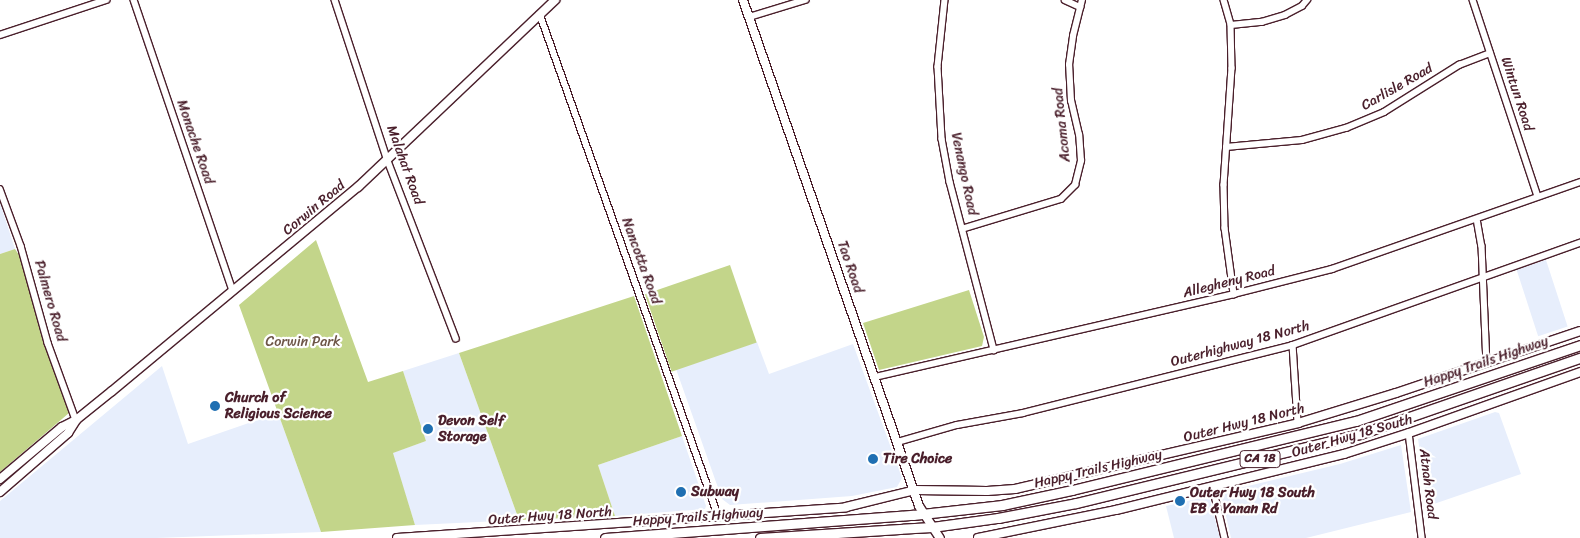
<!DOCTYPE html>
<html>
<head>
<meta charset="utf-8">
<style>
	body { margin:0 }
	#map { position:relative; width:1580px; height:538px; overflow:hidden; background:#fff; font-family:Sriracha,sans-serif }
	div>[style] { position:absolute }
	.built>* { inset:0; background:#e7eefc; transform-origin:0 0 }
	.green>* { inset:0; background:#c3d58a; transform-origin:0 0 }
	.roads { filter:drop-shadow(1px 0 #4a1f2b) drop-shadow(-1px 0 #4a1f2b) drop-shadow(0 1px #4a1f2b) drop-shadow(0 -1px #4a1f2b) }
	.street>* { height:5.5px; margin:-2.75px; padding:0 2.75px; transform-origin:2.75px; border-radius:2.75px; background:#fff }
	.secondary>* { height:8px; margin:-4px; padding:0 4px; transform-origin:4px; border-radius:4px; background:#fff }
	.primary>* { height:9px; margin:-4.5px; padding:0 4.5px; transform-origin:4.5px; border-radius:4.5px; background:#fff }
	.dots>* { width:14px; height:14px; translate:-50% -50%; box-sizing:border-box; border:2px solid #fff; border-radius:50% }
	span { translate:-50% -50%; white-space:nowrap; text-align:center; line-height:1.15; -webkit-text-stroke:4.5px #fff; paint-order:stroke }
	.shield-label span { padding:1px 4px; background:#fff; border:1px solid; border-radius:4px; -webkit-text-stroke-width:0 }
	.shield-label { font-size:12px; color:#4a1f2b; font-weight:700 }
	.street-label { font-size:14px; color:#4a1f2b }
	.park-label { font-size:14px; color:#6e5648 }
	.poi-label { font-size:14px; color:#4a1f2b; font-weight:700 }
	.left { translate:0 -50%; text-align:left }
</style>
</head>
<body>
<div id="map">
	<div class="built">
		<i style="clip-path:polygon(0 203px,15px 249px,0 254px)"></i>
		<i style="left:1546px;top:260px;width:70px;height:31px;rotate:72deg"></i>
		<i style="clip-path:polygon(757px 342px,769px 374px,853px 344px,902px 478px,897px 487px,852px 496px,730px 505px,722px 499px,676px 369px)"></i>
		<i style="clip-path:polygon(459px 353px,519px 520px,415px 525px,392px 453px,426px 441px,403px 371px)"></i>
		<i style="clip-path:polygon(162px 366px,188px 444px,278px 413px,321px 532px,156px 538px,0 538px,0 501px)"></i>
		<i style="clip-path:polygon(1495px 412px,1499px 413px,1521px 474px,1428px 506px,1418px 439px)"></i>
		<i style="clip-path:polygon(682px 436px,706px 506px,705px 509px,615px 516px,598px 465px)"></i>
		<i style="clip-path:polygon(1401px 445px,1411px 512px,1306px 538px,1231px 538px,1221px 494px,1223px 492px,1340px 464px)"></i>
		<i style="clip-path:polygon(1209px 496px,1220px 538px,1174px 538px,1166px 506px)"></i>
	</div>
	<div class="green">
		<i style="clip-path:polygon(316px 240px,368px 382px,403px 371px,426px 441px,393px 453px,415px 525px,321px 532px,239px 305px)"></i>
		<i style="clip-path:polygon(15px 249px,21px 258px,41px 335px,69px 413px,0 472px,0 254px)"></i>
		<i style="left:730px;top:265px;width:82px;height:90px;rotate:71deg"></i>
		<i style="clip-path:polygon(969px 290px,984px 337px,982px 346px,879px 370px,863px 323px)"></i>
		<i style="clip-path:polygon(634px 296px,682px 436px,598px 465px,615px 516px,519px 520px,459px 353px)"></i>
	</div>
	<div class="roads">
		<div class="street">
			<i style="left:134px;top:0;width:307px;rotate:71.2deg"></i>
			<i style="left:335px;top:0;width:169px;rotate:71.8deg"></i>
			<i style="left:388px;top:161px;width:190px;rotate:69deg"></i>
			<i style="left:945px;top:0;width:67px;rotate:96deg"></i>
			<i style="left:938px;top:67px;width:72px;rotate:86.8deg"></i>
			<i style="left:942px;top:139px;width:44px;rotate:79.5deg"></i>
			<i style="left:950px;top:182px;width:174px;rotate:75.3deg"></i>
			<i style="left:1065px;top:0;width:17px;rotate:25deg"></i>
			<i style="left:1224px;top:0;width:26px;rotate:74deg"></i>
			<i style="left:1231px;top:25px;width:43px;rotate:88.7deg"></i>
			<i style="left:1232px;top:68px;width:117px;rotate:93.9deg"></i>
			<i style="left:1224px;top:185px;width:43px;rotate:88.7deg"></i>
			<i style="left:1225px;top:228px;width:67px;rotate:82.2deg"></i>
			<i style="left:1473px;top:0;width:206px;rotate:71.7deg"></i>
			<i style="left:540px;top:14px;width:532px;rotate:70.44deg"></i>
			<i style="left:749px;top:17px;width:59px;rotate:-16.9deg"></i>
			<i style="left:1231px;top:25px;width:31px;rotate:-6deg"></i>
			<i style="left:1262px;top:22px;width:24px;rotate:-17deg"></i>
			<i style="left:1285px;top:15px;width:19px;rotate:-28deg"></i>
			<i style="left:1302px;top:6px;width:8px;rotate:-50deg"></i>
			<i style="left:0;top:35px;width:112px;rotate:-18.3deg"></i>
			<i style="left:1226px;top:147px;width:76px;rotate:-5.3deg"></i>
			<i style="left:1302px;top:140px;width:46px;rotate:-15.3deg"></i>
			<i style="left:1346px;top:128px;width:41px;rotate:-22.8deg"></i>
			<i style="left:1384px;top:112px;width:89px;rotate:-32.1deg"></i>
			<i style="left:1459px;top:65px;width:33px;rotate:-21deg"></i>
			<i style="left:0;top:189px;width:61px;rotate:69.8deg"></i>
			<i style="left:21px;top:246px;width:101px;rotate:74.4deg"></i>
			<i style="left:48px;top:343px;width:82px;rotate:70deg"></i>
			<i style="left:1477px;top:219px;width:27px;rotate:80deg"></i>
			<i style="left:1482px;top:246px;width:117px;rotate:87.6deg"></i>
			<i style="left:962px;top:229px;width:103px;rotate:-16.9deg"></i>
			<i style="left:1061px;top:199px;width:20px;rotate:-45deg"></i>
			<i style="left:1075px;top:185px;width:25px;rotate:-76deg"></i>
			<i style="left:1081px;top:161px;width:26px;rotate:-94deg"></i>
			<i style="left:1079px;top:135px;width:35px;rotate:-103deg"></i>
			<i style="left:1071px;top:101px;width:36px;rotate:-93deg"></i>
			<i style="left:1069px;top:65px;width:29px;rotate:-82deg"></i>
			<i style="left:1073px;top:36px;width:37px;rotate:-76deg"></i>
			<i style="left:1293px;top:345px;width:78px;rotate:86.3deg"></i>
			<i style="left:875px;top:377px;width:368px;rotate:-13deg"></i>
			<i style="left:1234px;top:294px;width:101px;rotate:-14.3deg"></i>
			<i style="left:1332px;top:269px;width:263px;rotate:-19.3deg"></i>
			<i style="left:1409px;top:433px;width:106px;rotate:82.9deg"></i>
			<i style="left:898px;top:442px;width:61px;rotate:-16.1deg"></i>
			<i style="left:957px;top:425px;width:67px;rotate:-10.3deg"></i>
			<i style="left:1023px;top:413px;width:278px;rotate:-14.1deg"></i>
			<i style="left:1293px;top:345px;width:305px;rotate:-19.6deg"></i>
			<i style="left:1213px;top:487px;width:52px;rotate:76.8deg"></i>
		</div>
		<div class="secondary">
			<i style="left:743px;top:0;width:536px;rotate:70.82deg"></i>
			<i style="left:919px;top:506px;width:38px;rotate:57deg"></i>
			<i style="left:0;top:479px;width:81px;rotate:-40deg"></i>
			<i style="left:62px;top:427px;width:16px;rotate:-27deg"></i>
			<i style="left:76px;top:420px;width:46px;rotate:-38.9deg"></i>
			<i style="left:112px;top:391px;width:320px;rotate:-39.7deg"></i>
			<i style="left:358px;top:187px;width:272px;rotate:-43.5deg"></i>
			<i style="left:0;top:492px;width:90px;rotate:-40.9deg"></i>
			<i style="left:68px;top:433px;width:15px;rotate:-58deg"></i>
			<i style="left:397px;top:538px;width:450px;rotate:-3.9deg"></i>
			<i style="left:846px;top:507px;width:71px;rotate:-13.8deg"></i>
			<i style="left:915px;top:490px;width:72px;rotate:0.8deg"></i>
			<i style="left:987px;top:491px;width:28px;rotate:-4deg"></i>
			<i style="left:1015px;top:489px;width:291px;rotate:-13.1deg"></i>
			<i style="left:1298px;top:423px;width:102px;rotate:-17deg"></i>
			<i style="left:1396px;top:393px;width:194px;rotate:-18.6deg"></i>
			<i style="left:978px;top:538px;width:141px;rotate:-11.5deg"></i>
			<i style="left:1116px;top:510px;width:235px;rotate:-13.8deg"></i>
			<i style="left:1344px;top:454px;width:68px;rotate:-17.9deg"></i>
			<i style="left:1409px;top:433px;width:182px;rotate:-19.6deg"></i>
		</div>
		<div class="primary">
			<i style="left:605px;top:538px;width:309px;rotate:-4.3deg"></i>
			<i style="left:913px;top:515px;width:90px;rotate:-6.4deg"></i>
			<i style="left:1002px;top:505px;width:72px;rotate:-12.1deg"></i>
			<i style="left:1072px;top:490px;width:292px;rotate:-13.7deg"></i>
			<i style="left:1356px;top:421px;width:237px;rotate:-18.7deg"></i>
			<i style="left:760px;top:538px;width:172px;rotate:-3.7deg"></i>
			<i style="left:932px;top:527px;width:67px;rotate:-7.8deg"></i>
			<i style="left:998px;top:518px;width:79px;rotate:-10.9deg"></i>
			<i style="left:1076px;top:503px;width:292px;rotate:-13.7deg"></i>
			<i style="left:1360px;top:434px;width:233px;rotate:-19.1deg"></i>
		</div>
	</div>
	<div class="dots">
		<i style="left:215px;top:406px;background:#1f6fb2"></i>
		<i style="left:428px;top:429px;background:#1f6fb2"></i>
		<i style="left:873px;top:459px;background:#1f6fb2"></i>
		<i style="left:681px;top:492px;background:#1f6fb2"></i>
		<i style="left:1180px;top:501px;background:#1f6fb2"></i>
	</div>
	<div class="shield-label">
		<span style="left:1260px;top:459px">CA 18</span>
	</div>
	<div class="street-label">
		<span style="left:1397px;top:87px;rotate:-30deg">Carlisle Road</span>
		<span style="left:1517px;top:94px;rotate:72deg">Wintun Road</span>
		<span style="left:1062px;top:125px;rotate:-96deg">Acoma Road</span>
		<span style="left:195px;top:142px;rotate:71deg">Monache Road</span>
		<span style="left:405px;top:165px;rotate:70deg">Malahat Road</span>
		<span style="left:964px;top:174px;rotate:78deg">Venango Road</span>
		<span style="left:314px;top:208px;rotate:-40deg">Corwin Road</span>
		<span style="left:641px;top:261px;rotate:70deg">Nancotta Road</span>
		<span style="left:850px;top:267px;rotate:71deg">Tao Road</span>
		<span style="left:1229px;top:282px;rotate:-14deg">Allegheny Road</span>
		<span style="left:50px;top:301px;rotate:74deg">Palmero Road</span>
		<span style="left:1240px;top:344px;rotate:-15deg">Outerhighway 18 North</span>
		<span style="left:1486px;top:362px;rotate:-19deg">Happy Trails Highway</span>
		<span style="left:1244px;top:423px;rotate:-14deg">Outer Hwy 18 North</span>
		<span style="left:1352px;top:436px;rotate:-16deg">Outer Hwy 18 South</span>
		<span style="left:1098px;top:469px;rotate:-13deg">Happy Trails Highway</span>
		<span style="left:1428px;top:484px;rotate:83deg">Atnah Road</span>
		<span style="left:550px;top:516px;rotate:-4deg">Outer Hwy 18 North</span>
		<span style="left:698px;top:517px;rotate:-4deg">Happy Trails Highway</span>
	</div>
	<div class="park-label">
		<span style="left:303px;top:342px">Corwin Park</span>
	</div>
	<div class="poi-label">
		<span class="left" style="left:225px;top:406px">Church of<br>Religious Science</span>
		<span class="left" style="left:438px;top:429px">Devon Self<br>Storage</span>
		<span class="left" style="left:883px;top:459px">Tire Choice</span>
		<span class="left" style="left:691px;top:492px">Subway</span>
		<span class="left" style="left:1190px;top:501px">Outer Hwy 18 South<br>EB &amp; Yanan Rd</span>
	</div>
</div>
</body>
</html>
